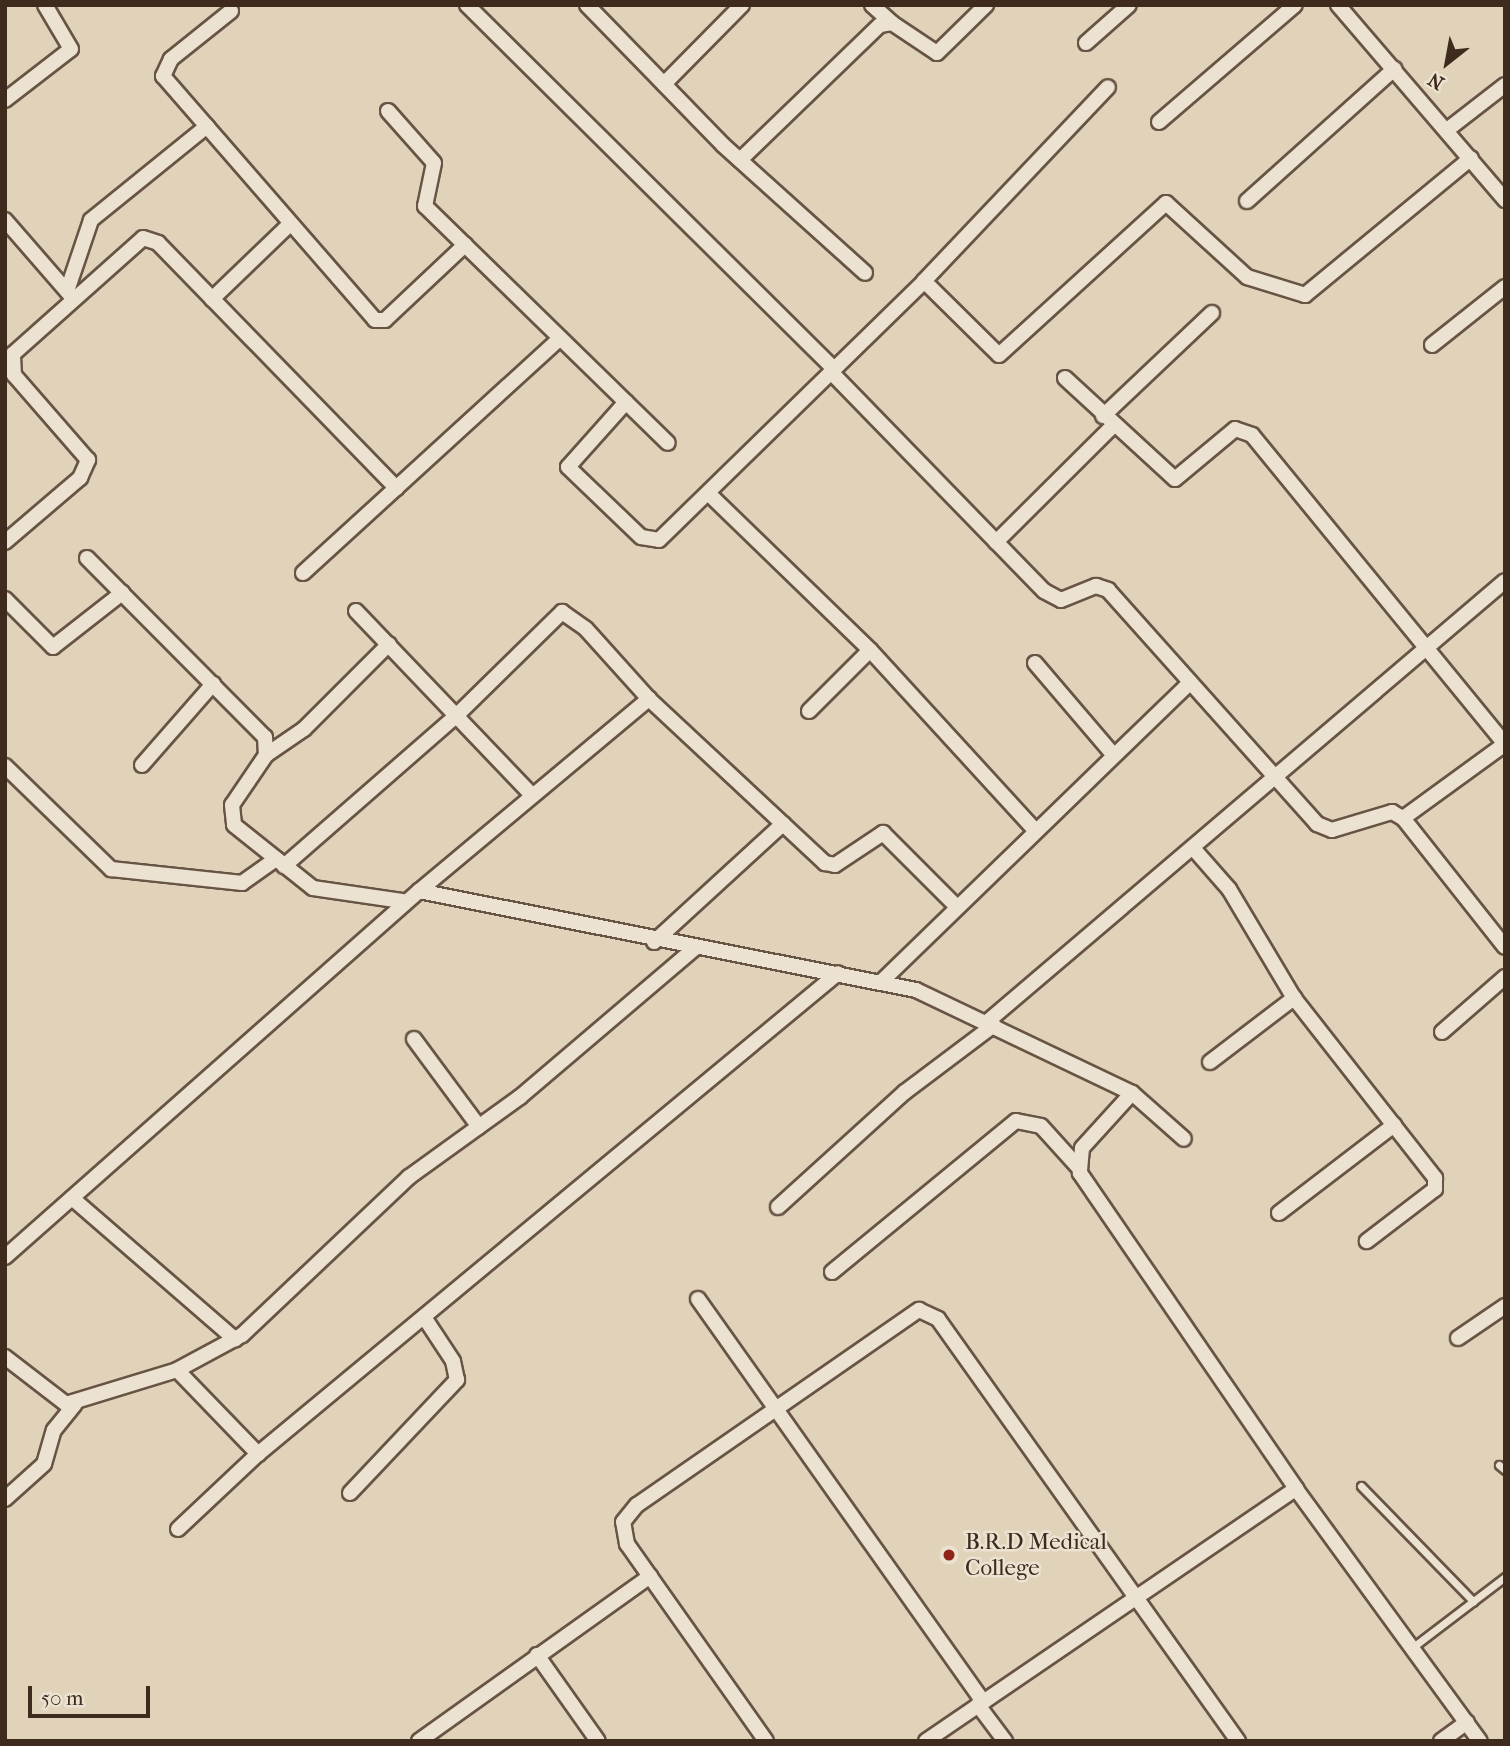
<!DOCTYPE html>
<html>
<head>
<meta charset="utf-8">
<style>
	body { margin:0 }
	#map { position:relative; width:1510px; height:1746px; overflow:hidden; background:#e1d3b9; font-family:"IM FELL French Canon",serif }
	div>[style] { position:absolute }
	.roads { filter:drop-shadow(2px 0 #685445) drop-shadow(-2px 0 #685445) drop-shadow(0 2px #685445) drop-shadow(0 -2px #685445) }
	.service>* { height:7px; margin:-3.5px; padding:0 3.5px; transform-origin:3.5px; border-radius:3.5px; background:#ece2d2 }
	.minor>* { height:14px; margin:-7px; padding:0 7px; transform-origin:7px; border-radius:7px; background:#ece2d2 }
	.dots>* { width:19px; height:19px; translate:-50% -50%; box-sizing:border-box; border:4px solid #ece2d2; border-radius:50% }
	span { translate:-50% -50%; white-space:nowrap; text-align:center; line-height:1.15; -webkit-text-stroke:5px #ece2d2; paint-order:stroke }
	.poi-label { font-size:23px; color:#3f2a1e }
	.left { translate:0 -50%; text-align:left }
	.frame { position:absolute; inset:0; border:7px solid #3f2a1e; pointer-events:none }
	.north { position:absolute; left:1412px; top:28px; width:70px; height:70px; -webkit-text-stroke:5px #ece2d2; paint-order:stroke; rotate:211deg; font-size:19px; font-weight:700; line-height:28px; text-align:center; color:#3f2a1e }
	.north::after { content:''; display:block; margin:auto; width:24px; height:32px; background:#3f2a1e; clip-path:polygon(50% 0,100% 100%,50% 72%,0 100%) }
	.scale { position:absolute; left:28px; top:1686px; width:122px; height:32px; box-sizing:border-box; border:4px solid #3f2a1e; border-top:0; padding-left:9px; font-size:21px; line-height:24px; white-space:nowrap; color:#3f2a1e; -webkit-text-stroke:5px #ece2d2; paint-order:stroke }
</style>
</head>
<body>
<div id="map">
	<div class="roads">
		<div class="service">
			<i style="left:1499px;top:1465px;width:8px;rotate:40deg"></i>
			<i style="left:1361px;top:1486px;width:161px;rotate:45.8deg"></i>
			<i style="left:1413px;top:1647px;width:116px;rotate:-37.3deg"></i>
		</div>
		<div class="minor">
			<i style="left:467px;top:5px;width:517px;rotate:44.76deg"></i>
			<i style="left:587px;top:5px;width:195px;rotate:45.8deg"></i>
			<i style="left:723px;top:145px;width:191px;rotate:42deg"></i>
			<i style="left:872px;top:5px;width:27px;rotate:42deg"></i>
			<i style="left:1338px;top:5px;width:257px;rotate:49.4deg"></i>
			<i style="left:231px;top:11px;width:77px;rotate:141.3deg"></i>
			<i style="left:171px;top:59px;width:19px;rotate:115deg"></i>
			<i style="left:163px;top:76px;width:323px;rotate:49deg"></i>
			<i style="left:375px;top:320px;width:10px"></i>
			<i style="left:385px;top:320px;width:110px;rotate:-43.2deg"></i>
			<i style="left:1086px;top:43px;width:57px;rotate:-41.5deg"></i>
			<i style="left:664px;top:84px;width:111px;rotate:-45.4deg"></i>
			<i style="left:5px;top:100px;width:83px;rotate:-37.7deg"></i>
			<i style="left:71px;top:49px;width:51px;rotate:-120.6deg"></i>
			<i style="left:388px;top:111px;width:69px;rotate:48.5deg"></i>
			<i style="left:434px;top:163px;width:44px;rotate:101.8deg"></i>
			<i style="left:425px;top:206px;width:339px;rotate:44.3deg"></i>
			<i style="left:1159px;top:122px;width:179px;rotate:-40.7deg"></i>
			<i style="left:1447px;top:130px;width:73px;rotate:-37.8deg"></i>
			<i style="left:740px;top:160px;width:194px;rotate:-44deg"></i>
			<i style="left:880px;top:25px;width:12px;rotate:-9deg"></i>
			<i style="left:892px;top:23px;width:54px;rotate:33.7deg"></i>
			<i style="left:937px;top:53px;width:69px;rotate:-44.4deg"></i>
			<i style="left:1247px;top:201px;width:198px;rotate:-41.9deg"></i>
			<i style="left:5px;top:220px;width:101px;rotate:49deg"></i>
			<i style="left:924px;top:281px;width:105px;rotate:44.6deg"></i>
			<i style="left:999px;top:355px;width:226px;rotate:-42.3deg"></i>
			<i style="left:1166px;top:203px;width:110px;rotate:42.4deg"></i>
			<i style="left:1247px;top:277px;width:61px;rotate:17.2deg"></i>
			<i style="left:1305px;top:295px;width:215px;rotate:-39.5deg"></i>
			<i style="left:67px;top:291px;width:75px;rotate:-71.3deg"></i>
			<i style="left:91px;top:220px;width:149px;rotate:-39deg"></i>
			<i style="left:212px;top:299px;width:107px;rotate:-43.9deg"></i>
			<i style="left:1432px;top:345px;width:93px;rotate:-38.5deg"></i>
			<i style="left:831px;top:372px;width:305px;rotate:45.8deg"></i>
			<i style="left:1044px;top:591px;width:19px;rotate:28deg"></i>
			<i style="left:1061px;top:600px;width:38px;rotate:-22deg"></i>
			<i style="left:1096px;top:586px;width:13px;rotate:18deg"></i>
			<i style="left:1108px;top:590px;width:314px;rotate:48.2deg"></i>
			<i style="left:1317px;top:824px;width:16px;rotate:22deg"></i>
			<i style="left:1332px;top:830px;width:63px;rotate:-16.7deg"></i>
			<i style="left:1392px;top:812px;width:13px;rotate:29deg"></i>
			<i style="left:1403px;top:818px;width:164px;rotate:51.7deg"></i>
			<i style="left:1065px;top:378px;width:149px;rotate:42.6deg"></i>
			<i style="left:1175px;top:479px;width:78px;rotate:-39.8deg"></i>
			<i style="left:1235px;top:429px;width:18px;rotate:19deg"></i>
			<i style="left:1252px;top:435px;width:399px;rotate:50.7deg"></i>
			<i style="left:1505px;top:744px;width:126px;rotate:144deg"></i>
			<i style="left:626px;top:402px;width:87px;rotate:131.7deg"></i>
			<i style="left:568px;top:467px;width:101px;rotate:43.8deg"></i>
			<i style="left:641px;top:537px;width:18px;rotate:9deg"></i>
			<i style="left:659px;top:540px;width:371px;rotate:-44.3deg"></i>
			<i style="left:924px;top:281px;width:267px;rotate:-46.5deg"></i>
			<i style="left:1103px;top:416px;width:150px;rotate:-43.4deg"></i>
			<i style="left:708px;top:493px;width:226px;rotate:44.1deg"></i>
			<i style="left:870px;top:650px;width:243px;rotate:47.5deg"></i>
			<i style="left:5px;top:542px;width:99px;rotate:-40.5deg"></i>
			<i style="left:80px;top:478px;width:20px;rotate:-66deg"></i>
			<i style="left:88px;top:460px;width:113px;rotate:-131deg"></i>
			<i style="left:14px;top:375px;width:21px;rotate:-93deg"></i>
			<i style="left:13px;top:354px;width:174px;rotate:-41.7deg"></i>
			<i style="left:143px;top:238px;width:16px;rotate:18deg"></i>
			<i style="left:158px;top:243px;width:342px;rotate:45.8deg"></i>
			<i style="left:996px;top:542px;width:165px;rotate:-44.8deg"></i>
			<i style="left:87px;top:558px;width:252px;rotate:45.2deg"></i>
			<i style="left:265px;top:737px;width:18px;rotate:87deg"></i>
			<i style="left:266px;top:755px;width:60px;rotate:124.2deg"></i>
			<i style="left:232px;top:805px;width:20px;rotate:84deg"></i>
			<i style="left:234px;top:825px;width:101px;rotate:38.6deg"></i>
			<i style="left:313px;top:888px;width:90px;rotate:8.3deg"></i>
			<i style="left:303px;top:573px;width:348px;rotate:-42.4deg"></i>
			<i style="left:5px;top:599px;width:68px;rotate:45deg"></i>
			<i style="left:53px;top:647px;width:88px;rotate:-38deg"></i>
			<i style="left:356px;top:611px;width:253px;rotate:46.3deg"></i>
			<i style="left:1035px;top:663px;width:118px;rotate:49.5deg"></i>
			<i style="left:809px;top:711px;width:86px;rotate:-45deg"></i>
			<i style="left:266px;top:755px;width:46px;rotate:-34.4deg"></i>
			<i style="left:304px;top:729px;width:120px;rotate:-45deg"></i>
			<i style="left:142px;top:765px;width:108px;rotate:-48.8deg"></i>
			<i style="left:5px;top:766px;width:148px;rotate:44.2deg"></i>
			<i style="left:111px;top:869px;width:132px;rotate:6.1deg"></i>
			<i style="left:242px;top:883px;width:42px;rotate:-35.2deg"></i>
			<i style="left:1193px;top:848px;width:55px;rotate:48.7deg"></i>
			<i style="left:1229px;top:889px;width:127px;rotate:59.2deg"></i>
			<i style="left:1294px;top:998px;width:229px;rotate:51.9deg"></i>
			<i style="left:1435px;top:1178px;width:11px;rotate:90deg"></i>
			<i style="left:1435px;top:1189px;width:86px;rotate:142.6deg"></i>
			<i style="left:284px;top:866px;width:231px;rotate:-41.1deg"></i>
			<i style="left:458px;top:714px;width:146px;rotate:-44.4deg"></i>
			<i style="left:562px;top:612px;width:29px;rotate:35deg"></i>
			<i style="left:586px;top:629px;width:94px;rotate:48deg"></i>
			<i style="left:419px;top:891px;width:300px;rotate:-39.9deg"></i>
			<i style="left:649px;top:699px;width:241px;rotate:43deg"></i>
			<i style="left:825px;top:863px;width:10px;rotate:11deg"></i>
			<i style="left:835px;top:865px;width:58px;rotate:-33.7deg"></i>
			<i style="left:883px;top:833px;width:102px;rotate:45deg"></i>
			<i style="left:654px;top:942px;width:175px;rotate:-42.5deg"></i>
			<i style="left:882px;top:981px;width:429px;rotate:-44.1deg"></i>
			<i style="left:987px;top:1022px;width:680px;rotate:-40.41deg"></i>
			<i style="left:1442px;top:1032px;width:84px;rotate:-41.1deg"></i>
			<i style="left:414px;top:1039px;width:109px;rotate:53.5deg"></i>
			<i style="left:1210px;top:1062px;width:106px;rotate:-37.3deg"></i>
			<i style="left:1132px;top:1093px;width:69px;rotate:41.5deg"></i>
			<i style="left:72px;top:1198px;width:216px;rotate:40.9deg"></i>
			<i style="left:778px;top:1207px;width:171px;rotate:-42.2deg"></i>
			<i style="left:905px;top:1092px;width:111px;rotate:-37deg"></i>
			<i style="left:1279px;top:1213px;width:145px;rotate:-37.4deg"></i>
			<i style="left:5px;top:1257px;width:553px;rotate:-41.48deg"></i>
			<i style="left:419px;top:891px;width:507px;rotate:11.27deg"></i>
			<i style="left:916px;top:990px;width:239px;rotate:25.5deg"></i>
			<i style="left:1132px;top:1093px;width:74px;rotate:132.3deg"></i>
			<i style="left:1082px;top:1148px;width:25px;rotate:95deg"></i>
			<i style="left:1080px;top:1173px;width:383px;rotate:55.6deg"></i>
			<i style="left:1296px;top:1489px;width:312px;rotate:53.9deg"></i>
			<i style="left:832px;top:1272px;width:238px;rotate:-39.4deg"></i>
			<i style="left:1016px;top:1121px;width:25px;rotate:11deg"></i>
			<i style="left:1041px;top:1126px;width:55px;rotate:47.9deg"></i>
			<i style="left:698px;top:1299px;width:494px;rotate:54.7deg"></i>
			<i style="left:1458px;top:1338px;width:57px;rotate:-34.2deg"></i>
			<i style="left:5px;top:1357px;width:77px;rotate:37.6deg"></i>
			<i style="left:66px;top:1404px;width:116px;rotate:-17deg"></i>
			<i style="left:177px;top:1370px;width:117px;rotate:46deg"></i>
			<i style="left:177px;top:1370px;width:74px;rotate:-28.3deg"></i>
			<i style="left:242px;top:1335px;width:230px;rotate:-43.4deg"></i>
			<i style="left:409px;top:1177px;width:137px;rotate:-35.8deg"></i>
			<i style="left:520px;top:1097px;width:228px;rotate:-40.4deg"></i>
			<i style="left:350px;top:1493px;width:156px;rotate:-46.6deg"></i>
			<i style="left:457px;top:1380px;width:19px;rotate:-102deg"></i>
			<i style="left:453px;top:1361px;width:53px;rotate:-123.4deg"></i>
			<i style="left:5px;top:1499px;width:52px;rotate:-41.9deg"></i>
			<i style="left:44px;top:1464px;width:35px;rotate:-74deg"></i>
			<i style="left:54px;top:1430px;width:33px;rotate:-51deg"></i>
			<i style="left:178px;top:1529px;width:110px;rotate:-43.2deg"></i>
			<i style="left:258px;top:1454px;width:753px;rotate:-39.67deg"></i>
			<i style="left:537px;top:1655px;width:105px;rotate:54.7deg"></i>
			<i style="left:978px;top:1705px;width:45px;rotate:53.1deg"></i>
			<i style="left:419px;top:1741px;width:284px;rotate:-35.5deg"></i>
			<i style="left:766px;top:1741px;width:241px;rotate:-125.2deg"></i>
			<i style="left:627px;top:1544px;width:22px;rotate:-100deg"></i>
			<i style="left:623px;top:1522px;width:22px;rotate:-51deg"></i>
			<i style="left:637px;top:1505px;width:343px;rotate:-34.7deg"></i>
			<i style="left:919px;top:1310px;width:21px;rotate:25deg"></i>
			<i style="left:938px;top:1319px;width:518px;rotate:54.59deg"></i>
			<i style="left:926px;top:1741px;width:448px;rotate:-34.3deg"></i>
			<i style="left:1441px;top:1741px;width:32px;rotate:-36deg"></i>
		</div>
	</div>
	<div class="dots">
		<i style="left:949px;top:1555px;background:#8f2418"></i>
	</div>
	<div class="poi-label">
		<span class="left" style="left:965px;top:1555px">B.R.D Medical<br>College</span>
	</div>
	<div class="frame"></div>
	<div class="north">N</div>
	<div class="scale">50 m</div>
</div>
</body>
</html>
